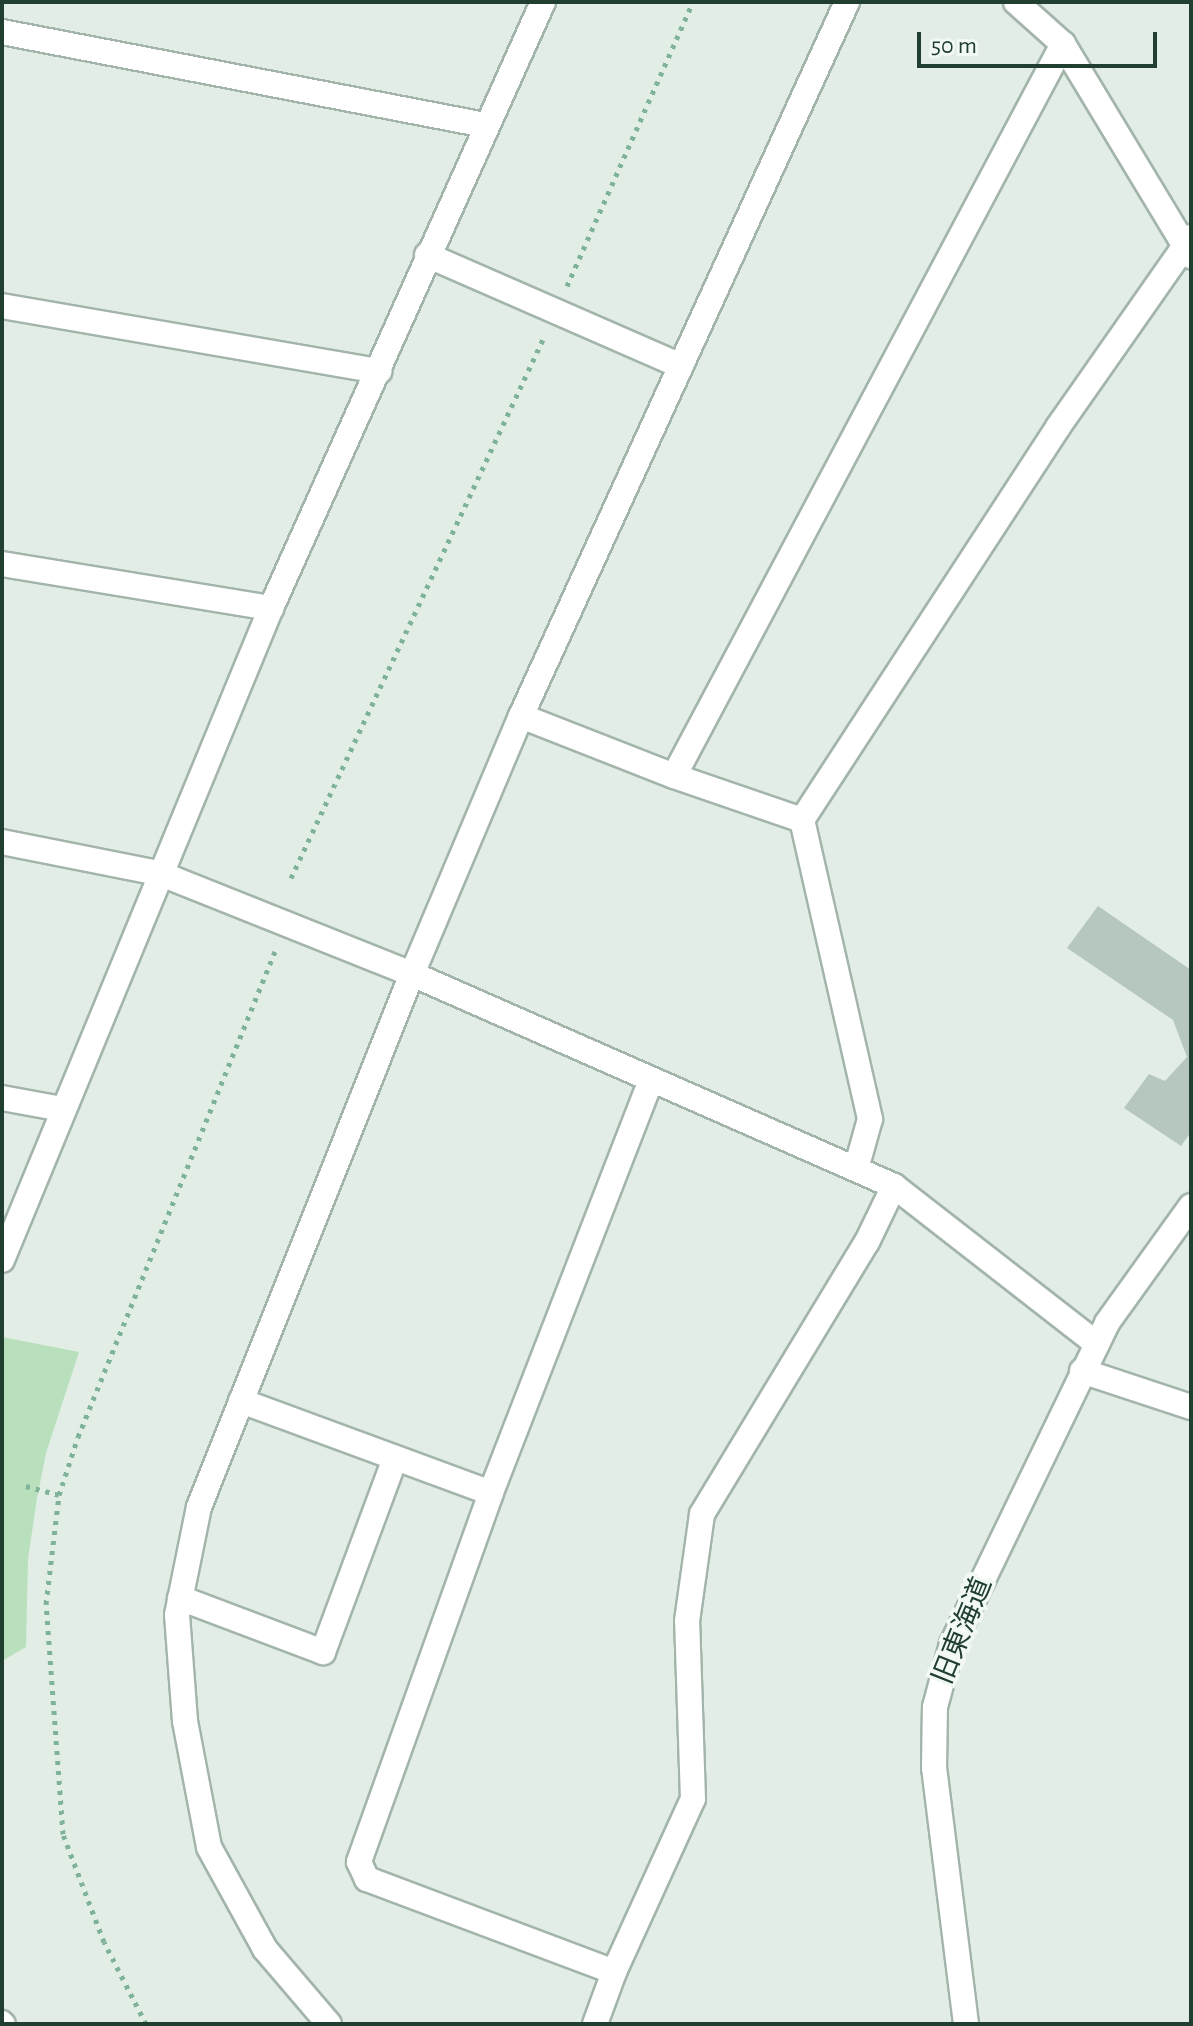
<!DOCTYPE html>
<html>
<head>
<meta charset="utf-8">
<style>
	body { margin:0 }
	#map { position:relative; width:1193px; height:2026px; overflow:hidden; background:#e1ede5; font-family:"Alegreya Sans","Noto Sans JP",sans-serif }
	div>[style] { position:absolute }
	.green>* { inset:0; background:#b8e0bc }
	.building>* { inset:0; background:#b6c8be }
	.path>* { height:5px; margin-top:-2.5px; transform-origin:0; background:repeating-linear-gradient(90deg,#7eb39a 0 4px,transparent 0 10px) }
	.roads { filter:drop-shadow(2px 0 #a3b5ab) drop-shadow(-2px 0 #a3b5ab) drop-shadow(0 2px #a3b5ab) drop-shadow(0 -2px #a3b5ab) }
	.minor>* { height:24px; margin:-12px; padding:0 12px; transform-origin:12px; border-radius:12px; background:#fff }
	span { translate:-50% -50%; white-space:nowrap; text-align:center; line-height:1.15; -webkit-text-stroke:7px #f2f9f4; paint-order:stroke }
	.street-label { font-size:28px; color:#203f31 }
	.frame { position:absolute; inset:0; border:4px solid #203f31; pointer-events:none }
	.scale { position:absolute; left:917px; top:32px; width:240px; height:36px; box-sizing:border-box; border:4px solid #203f31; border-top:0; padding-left:10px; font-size:24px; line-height:28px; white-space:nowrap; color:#203f31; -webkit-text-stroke:6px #f2f9f4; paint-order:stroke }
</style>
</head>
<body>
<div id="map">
	<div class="green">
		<i style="clip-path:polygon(2px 1337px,79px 1352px,46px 1453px,37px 1498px,28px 1559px,26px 1647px,2px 1661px)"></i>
	</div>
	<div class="building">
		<i style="clip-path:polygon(1098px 906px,1191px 970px,1191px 1132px,1181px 1146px,1124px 1108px,1149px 1074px,1165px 1081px,1187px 1057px,1173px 1020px,1067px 948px)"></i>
	</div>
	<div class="path">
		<i style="left:567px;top:286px;width:311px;rotate:-66.1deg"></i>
		<i style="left:291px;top:878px;width:599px;rotate:-64.93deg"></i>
		<i style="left:26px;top:1486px;width:34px;rotate:15deg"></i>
		<i style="left:146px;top:2024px;width:92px;rotate:-117.1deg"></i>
		<i style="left:104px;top:1942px;width:116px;rotate:-110.8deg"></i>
		<i style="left:63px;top:1834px;width:231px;rotate:-94.2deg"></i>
		<i style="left:46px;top:1604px;width:110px;rotate:-83.2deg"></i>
		<i style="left:59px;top:1495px;width:61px;rotate:-71.9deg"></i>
		<i style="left:78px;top:1437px;width:527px;rotate:-67.92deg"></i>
	</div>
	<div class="roads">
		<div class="minor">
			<i style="left:1016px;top:2px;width:63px;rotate:41.8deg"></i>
			<i style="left:1063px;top:44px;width:248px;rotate:58.9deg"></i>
			<i style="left:2px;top:32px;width:494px;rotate:10.9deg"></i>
			<i style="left:427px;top:255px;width:277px;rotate:23.6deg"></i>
			<i style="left:2px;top:306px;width:383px;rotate:9.8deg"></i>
			<i style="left:2px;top:564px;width:273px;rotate:9.3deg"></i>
			<i style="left:521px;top:716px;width:164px;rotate:21.4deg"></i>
			<i style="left:674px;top:776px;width:135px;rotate:19deg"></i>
			<i style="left:674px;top:776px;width:829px;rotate:-62.01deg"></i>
			<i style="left:2px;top:842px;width:160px;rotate:11.2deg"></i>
			<i style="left:159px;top:873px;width:272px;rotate:21.8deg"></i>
			<i style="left:412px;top:974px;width:527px;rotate:23.74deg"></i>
			<i style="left:894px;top:1186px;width:257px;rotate:37.9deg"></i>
			<i style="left:651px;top:1080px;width:443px;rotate:111.2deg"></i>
			<i style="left:491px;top:1493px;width:392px;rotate:109.7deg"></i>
			<i style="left:359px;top:1862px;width:19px;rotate:65deg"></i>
			<i style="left:367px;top:1879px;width:264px;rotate:20.6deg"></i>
			<i style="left:614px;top:1972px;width:190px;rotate:-65.5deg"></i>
			<i style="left:693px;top:1799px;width:178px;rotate:-91.9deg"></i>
			<i style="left:687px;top:1621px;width:108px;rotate:-82deg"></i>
			<i style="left:702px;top:1514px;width:318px;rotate:-58.8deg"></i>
			<i style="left:867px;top:1242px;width:62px;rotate:-64.3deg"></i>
			<i style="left:2px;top:1098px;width:61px;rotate:10.4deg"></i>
			<i style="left:856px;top:1169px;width:52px;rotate:-74.4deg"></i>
			<i style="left:870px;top:1119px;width:307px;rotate:-102.8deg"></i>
			<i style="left:802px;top:820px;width:469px;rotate:-56.9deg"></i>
			<i style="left:1058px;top:427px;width:232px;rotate:-55deg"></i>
			<i style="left:2px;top:1260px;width:705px;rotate:-67.58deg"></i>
			<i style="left:271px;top:608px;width:664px;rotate:-65.83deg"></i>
			<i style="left:1082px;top:1371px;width:115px;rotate:18.3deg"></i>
			<i style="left:241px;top:1401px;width:266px;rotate:20.2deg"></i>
			<i style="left:180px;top:1598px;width:153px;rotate:20.7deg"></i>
			<i style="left:323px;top:1652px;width:207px;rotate:-69.6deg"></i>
			<i style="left:2px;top:2023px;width:1px;rotate:45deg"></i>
			<i style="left:329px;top:2024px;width:99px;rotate:-130.5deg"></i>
			<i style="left:265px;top:1949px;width:116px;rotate:-118.8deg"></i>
			<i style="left:209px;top:1847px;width:128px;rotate:-100.8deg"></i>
			<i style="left:185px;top:1721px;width:106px;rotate:-94.3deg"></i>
			<i style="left:177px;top:1615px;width:110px;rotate:-78.5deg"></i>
			<i style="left:199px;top:1507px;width:574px;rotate:-68.22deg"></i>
			<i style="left:412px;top:974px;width:280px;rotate:-67.1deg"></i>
			<i style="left:521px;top:716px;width:785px;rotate:-65.46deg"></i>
			<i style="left:595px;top:2024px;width:55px;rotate:-69.9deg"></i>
			<i style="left:966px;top:2024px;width:258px;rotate:-97.1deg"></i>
			<i style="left:934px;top:1768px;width:61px;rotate:-89.1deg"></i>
			<i style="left:935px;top:1707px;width:65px;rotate:-74.9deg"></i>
			<i style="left:952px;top:1644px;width:356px;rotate:-64.2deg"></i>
			<i style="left:1107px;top:1323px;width:144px;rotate:-54.3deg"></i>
		</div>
	</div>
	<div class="street-label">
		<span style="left:963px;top:1631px;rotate:-68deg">旧東海道</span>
	</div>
	<div class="frame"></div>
	<div class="scale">50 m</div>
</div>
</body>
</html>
